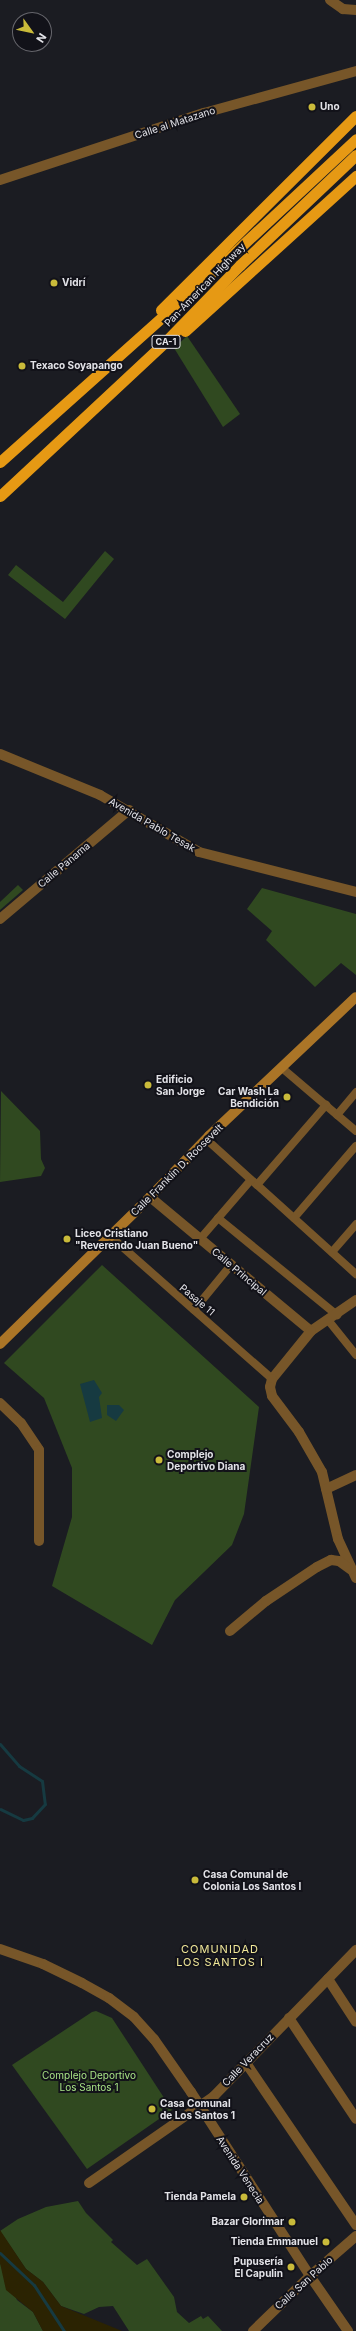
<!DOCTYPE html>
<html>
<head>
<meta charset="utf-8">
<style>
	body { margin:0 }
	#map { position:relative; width:356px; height:2331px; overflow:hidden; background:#1b1c22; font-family:Inter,sans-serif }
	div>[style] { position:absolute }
	.green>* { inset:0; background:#304920 }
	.sand>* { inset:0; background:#2b2302 }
	.water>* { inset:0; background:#163a41 }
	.stream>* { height:3px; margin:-1.5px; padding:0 1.5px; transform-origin:1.5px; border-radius:1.5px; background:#163a41 }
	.pedestrian>* { height:8px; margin:-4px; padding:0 4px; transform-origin:4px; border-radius:4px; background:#775629 }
	.minor>* { height:10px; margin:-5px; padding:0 5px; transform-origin:5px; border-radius:5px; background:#775629 }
	.tertiary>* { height:10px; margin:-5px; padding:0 5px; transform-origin:5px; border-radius:5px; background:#775629 }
	.secondary>* { height:10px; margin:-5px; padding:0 5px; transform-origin:5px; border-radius:5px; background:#ab7527 }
	.trunk>* { height:11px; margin:-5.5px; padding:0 5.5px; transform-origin:5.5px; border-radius:5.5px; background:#e69914 }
	.dots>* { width:11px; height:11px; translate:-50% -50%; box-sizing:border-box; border:2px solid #121219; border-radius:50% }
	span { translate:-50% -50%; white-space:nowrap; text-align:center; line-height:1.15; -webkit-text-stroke:4px #121219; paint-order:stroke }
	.shield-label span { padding:1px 3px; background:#121219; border:1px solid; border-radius:3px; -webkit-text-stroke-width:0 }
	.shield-label { font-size:9px; color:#e3e3e8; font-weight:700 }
	.poi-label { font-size:10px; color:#e3e3e8; font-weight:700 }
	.left { translate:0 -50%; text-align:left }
	.right { translate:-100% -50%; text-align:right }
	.street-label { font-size:10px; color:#e3e3e8 }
	.park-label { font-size:10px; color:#a8e385 }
	.neighbourhood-label { font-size:11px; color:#f0e798; letter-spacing:1px }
	.north { position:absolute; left:12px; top:12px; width:40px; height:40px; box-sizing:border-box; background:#121219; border:1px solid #66666c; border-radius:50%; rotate:123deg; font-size:11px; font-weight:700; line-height:16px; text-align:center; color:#e3e3e8 }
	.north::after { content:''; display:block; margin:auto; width:14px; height:18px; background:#c9ba3a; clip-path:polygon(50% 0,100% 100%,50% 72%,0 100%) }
</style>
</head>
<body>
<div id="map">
	<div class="green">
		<i style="clip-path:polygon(187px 336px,240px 414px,223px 427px,174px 348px)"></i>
		<i style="clip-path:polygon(105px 551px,114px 559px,65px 619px,8px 575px,16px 565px,63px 602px)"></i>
		<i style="clip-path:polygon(18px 885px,23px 890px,0 910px,0 902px)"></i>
		<i style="clip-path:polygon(262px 888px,356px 914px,356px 975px,341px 963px,315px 987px,266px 940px,272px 931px,247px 909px)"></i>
		<i style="clip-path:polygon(1px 1091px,40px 1131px,41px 1159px,45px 1168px,41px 1176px,0 1182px)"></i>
		<i style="clip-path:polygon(102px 1265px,259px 1407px,244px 1514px,232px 1545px,175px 1600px,152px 1645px,52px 1586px,72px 1517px,72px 1468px,44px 1398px,4px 1363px)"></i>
		<i style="clip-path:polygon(96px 2011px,112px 2018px,172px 2110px,87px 2169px,12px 2065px,92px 2012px)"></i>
		<i style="clip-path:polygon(78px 2201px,86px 2213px,113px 2240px,111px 2242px,137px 2265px,147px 2259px,174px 2297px,177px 2312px,189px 2323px,201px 2316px,203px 2319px,208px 2316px,222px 2331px,129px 2331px,113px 2306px,99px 2307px,84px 2314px,61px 2306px,43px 2282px,26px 2269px,0 2231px,18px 2219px,46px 2207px)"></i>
		<i style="clip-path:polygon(0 2263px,17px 2300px,33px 2312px,43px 2331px,0 2331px)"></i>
	</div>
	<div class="sand">
		<i style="clip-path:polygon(0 2230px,26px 2269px,43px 2282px,61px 2306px,122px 2331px,43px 2331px,33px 2312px,6px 2290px,0 2263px)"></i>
	</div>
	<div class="water">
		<i style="clip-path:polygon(94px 1380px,102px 1393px,99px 1397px,102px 1418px,90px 1422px,80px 1384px)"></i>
		<i style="clip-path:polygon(107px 1405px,119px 1405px,124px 1410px,116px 1421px,107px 1415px)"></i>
	</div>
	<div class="stream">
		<i style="left:0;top:1744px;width:29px;rotate:49deg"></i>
		<i style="left:19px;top:1766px;width:27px;rotate:33deg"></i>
		<i style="left:42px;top:1781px;width:23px;rotate:83deg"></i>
		<i style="left:45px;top:1804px;width:19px;rotate:133deg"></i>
		<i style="left:32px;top:1818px;width:9px;rotate:167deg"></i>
		<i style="left:23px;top:1820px;width:25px;rotate:-154deg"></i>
		<i style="left:0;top:2253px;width:47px;rotate:43.3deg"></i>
		<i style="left:34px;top:2285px;width:55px;rotate:56.9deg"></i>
	</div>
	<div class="pedestrian">
		<i style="left:282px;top:1068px;width:97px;rotate:40.4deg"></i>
		<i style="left:337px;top:1115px;width:30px;rotate:-50deg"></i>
		<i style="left:206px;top:1139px;width:202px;rotate:42deg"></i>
		<i style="left:257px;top:1185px;width:106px;rotate:-49.2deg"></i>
		<i style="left:218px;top:1218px;width:154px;rotate:39.2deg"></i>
		<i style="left:294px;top:1218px;width:95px;rotate:-49.3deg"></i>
		<i style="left:110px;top:1236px;width:216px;rotate:41.4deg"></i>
		<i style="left:200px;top:1239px;width:78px;rotate:-49.2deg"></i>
		<i style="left:332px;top:1252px;width:37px;rotate:-49deg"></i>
		<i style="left:194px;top:1310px;width:58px;rotate:-50.6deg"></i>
		<i style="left:328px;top:1320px;width:45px;rotate:51.3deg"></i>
	</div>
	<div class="minor">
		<i style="left:330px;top:0;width:16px;rotate:35deg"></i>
		<i style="left:343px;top:9px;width:13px;rotate:4deg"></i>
		<i style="left:0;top:919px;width:169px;rotate:-40.2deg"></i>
		<i style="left:150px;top:1197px;width:209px;rotate:39.8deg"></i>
		<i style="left:356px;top:1300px;width:55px;rotate:145.4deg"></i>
		<i style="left:311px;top:1331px;width:62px;rotate:129.1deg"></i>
		<i style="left:272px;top:1379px;width:8px;rotate:104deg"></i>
		<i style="left:270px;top:1387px;width:9px;rotate:77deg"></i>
		<i style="left:272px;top:1396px;width:45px;rotate:53.1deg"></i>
		<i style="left:299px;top:1432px;width:46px;rotate:60.1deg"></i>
		<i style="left:322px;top:1472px;width:69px;rotate:76.6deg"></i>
		<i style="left:338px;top:1539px;width:43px;rotate:65.2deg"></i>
		<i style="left:0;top:1403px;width:29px;rotate:44deg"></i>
		<i style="left:21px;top:1423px;width:32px;rotate:56deg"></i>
		<i style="left:39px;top:1450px;width:91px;rotate:90deg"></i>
		<i style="left:326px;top:1489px;width:33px;rotate:-25deg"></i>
		<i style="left:230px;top:1631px;width:47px;rotate:-39.8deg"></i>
		<i style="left:266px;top:1601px;width:61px;rotate:-33.7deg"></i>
		<i style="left:317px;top:1567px;width:16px;rotate:-27deg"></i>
		<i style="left:331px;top:1560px;width:8px;rotate:7deg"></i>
		<i style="left:339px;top:1561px;width:14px;rotate:36deg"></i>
		<i style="left:328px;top:1979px;width:51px;rotate:56.9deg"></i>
		<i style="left:289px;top:2018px;width:121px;rotate:56.4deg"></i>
		<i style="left:246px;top:2063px;width:196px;rotate:55.8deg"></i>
		<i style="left:89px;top:2183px;width:152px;rotate:-34.8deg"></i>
		<i style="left:214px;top:2096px;width:204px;rotate:-45.8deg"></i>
		<i style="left:253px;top:2331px;width:79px;rotate:-44deg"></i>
		<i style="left:310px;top:2276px;width:67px;rotate:55.4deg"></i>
	</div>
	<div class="tertiary">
		<i style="left:0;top:180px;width:215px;rotate:-18.2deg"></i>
		<i style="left:204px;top:113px;width:158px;rotate:-15.4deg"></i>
		<i style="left:0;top:754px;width:108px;rotate:22.3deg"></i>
		<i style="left:100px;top:795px;width:114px;rotate:29.9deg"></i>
		<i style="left:199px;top:852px;width:162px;rotate:14.3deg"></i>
		<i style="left:0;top:1949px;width:46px;rotate:19.2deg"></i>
		<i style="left:43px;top:1964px;width:43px;rotate:26deg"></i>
		<i style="left:82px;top:1983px;width:31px;rotate:29deg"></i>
		<i style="left:109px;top:1998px;width:31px;rotate:37deg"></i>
		<i style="left:134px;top:2017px;width:30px;rotate:48deg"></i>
		<i style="left:154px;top:2039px;width:65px;rotate:55.1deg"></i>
		<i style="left:191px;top:2092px;width:219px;rotate:57.1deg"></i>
		<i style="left:310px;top:2276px;width:61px;rotate:-41deg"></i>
	</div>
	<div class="secondary">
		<i style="left:0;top:1344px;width:210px;rotate:-44.4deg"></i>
		<i style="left:150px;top:1197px;width:85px;rotate:-46deg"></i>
		<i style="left:209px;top:1136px;width:202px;rotate:-43.4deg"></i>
	</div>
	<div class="trunk">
		<i style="left:161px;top:310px;width:275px;rotate:-44.9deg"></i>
		<i style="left:185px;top:331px;width:231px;rotate:-42.2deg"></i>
		<i style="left:0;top:462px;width:317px;rotate:-41.8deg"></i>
		<i style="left:236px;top:251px;width:164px;rotate:-43deg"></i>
		<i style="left:0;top:496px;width:229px;rotate:-43deg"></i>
		<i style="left:167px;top:340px;width:105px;rotate:-45.8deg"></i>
		<i style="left:240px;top:265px;width:160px;rotate:-43.5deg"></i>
	</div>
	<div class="dots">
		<i style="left:312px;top:107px;background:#c9ba3a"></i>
		<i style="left:54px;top:283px;background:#c9ba3a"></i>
		<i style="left:22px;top:366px;background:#c9ba3a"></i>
		<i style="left:148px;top:1085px;background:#c9ba3a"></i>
		<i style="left:287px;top:1097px;background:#c9ba3a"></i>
		<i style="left:67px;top:1239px;background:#c9ba3a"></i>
		<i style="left:159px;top:1460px;background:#c9ba3a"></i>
		<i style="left:195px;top:1880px;background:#c9ba3a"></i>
		<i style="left:152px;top:2109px;background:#c9ba3a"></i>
		<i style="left:244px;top:2197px;background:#c9ba3a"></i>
		<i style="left:292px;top:2222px;background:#c9ba3a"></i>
		<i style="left:326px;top:2242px;background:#c9ba3a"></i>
		<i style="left:291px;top:2267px;background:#c9ba3a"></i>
	</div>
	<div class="shield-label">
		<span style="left:166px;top:342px">CA-1</span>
	</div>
	<div class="poi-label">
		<span class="left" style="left:320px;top:107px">Uno</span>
		<span class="left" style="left:62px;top:283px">Vidrí</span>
		<span class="left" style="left:30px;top:366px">Texaco Soyapango</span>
		<span class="left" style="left:156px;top:1085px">Edificio<br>San Jorge</span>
		<span class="right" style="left:279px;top:1097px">Car Wash La<br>Bendición</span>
		<span class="left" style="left:75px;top:1239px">Liceo Cristiano<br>"Reverendo Juan Bueno"</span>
		<span class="left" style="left:167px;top:1460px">Complejo<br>Deportivo Diana</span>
		<span class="left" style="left:203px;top:1880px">Casa Comunal de<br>Colonia Los Santos I</span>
		<span class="left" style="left:160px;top:2109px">Casa Comunal<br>de Los Santos 1</span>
		<span class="right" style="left:236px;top:2197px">Tienda Pamela</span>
		<span class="right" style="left:284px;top:2222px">Bazar Glorimar</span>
		<span class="right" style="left:318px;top:2242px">Tienda Emmanuel</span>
		<span class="right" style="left:283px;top:2267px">Pupusería<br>El Capulin</span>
	</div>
	<div class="street-label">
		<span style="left:175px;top:123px;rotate:-18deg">Calle al Matazano</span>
		<span style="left:205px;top:285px;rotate:-46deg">Pan-American Highway</span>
		<span style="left:152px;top:825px;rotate:30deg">Avenida Pablo Tesak</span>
		<span style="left:64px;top:865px;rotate:-40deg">Calle Panama</span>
		<span style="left:177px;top:1170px;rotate:-45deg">Calle Franklin D. Roosevelt</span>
		<span style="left:239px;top:1272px;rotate:40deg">Calle Principal</span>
		<span style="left:197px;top:1300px;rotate:40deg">Pasaje 11</span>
		<span style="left:248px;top:2060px;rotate:-46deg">Calle Veracruz</span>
		<span style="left:240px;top:2170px;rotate:57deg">Avenida Venecia</span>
		<span style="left:304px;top:2283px;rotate:-42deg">Calle San Pablo</span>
	</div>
	<div class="park-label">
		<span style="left:89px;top:2081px">Complejo Deportivo<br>Los Santos 1</span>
	</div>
	<div class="neighbourhood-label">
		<span style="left:220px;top:1956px">COMUNIDAD<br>LOS SANTOS I</span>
	</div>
	<div class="north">N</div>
</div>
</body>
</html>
